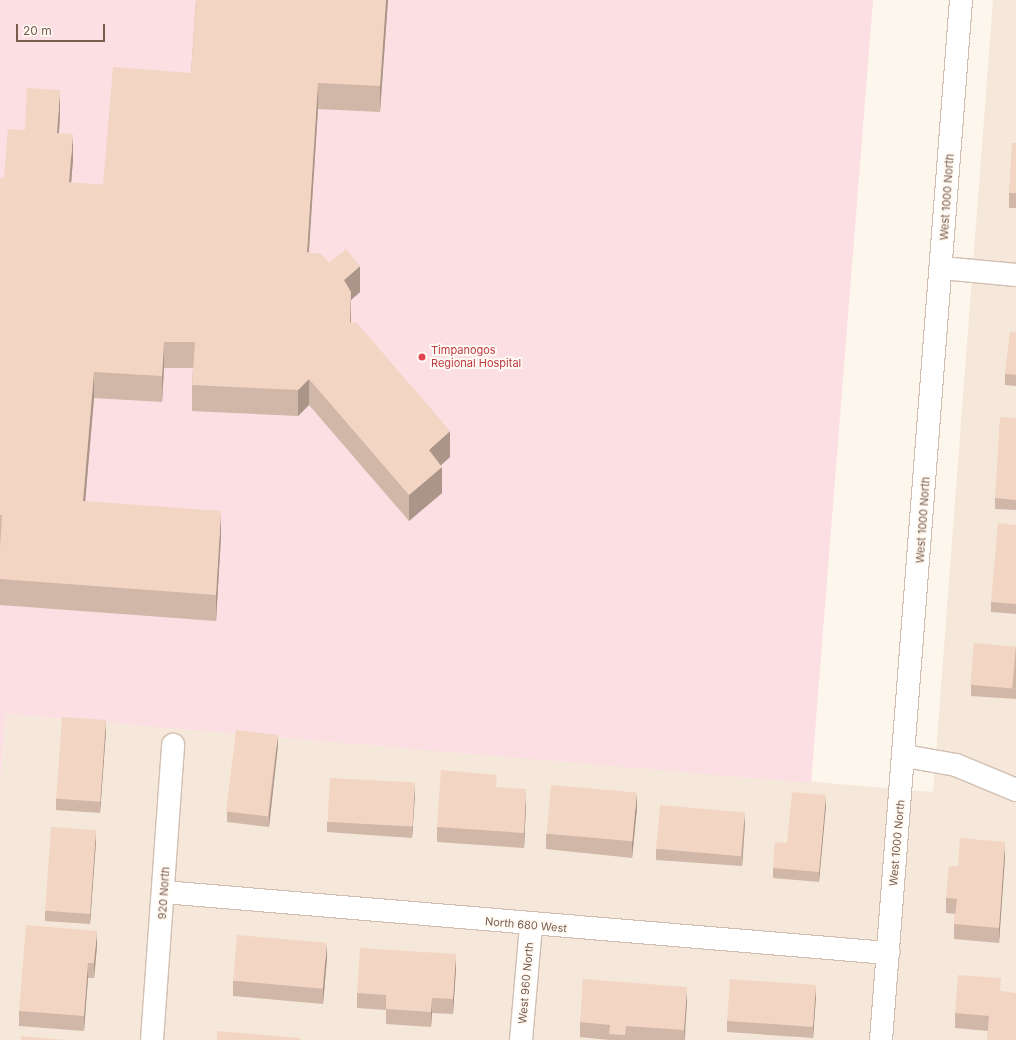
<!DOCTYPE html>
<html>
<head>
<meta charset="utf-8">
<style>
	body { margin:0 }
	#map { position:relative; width:1016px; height:1040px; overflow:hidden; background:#fdf6ec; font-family:Inter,sans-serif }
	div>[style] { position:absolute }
	.residential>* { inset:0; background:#f5e8da }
	.medical>* { inset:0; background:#fbdfe3 }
	.roads { filter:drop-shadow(1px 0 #d1beb0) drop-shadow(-1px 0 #d1beb0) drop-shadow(0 1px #d1beb0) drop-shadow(0 -1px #d1beb0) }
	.minor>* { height:22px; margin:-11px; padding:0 11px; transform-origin:11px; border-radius:11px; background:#fff }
	.wall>* { inset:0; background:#d1b7a8 }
	.shaded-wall>* { inset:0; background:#aa9588 }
	.building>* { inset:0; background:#f3d5c3; transform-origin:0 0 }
	.dots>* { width:11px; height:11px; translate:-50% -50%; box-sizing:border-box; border:2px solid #fffaf3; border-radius:50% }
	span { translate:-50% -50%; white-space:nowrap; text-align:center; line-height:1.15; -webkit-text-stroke:4px #fffaf3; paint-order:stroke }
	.street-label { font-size:11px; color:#7a5c4d }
	.health-label { font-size:11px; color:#be3a42 }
	.left { translate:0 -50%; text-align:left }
	.scale { position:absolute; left:16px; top:24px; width:89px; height:18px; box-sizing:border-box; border:2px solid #7a5c4d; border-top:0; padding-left:5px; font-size:12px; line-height:14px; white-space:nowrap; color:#7a5c4d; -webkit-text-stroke:3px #fffaf3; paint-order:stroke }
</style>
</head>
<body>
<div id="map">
	<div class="residential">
		<i style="clip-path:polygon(993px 0,1016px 0,1016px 1040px,0 1040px,0 788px,6px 714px,933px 792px)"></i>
	</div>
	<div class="medical">
		<i style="clip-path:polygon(0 0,873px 0,811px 783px,6px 714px,0 788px)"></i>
	</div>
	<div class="roads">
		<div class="minor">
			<i style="left:942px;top:268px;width:74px;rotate:5.4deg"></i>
			<i style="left:905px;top:756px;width:52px;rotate:10deg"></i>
			<i style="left:956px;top:765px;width:65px;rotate:22.6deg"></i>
			<i style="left:164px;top:892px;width:727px;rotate:4.82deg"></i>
			<i style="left:152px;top:1040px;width:296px;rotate:-85.9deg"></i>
			<i style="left:521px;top:1040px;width:115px;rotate:-85deg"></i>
			<i style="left:881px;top:1040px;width:1043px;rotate:-85.6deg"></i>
		</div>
	</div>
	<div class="wall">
		<i style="clip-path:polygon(196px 0,388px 0,380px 112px,318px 109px,309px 253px,329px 263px,360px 292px,351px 300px,351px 322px,450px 457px,441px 465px,442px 493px,409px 521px,309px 405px,298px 416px,192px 411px,192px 385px,193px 368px,164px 368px,162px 402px,94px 398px,85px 501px,221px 537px,216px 621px,0 605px,0 178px,4px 178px,25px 130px,60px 116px,59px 133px,73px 160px,71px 183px,103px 185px,191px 73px)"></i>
		<i style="clip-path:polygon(1016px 143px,1016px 208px,1009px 208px,1009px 193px)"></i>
		<i style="clip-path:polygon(1016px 332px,1016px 386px,1005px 385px,1005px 374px)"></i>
		<i style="clip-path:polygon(1016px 418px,1016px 510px,995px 509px,995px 498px)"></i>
		<i style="clip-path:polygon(1016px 525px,1016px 614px,991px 612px,991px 602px)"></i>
		<i style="clip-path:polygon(1016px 647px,1016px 699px,971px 696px,971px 685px)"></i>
		<i style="clip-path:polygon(106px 731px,100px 813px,56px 810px,56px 799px)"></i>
		<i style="clip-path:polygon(278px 745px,269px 827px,227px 822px,227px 812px)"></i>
		<i style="clip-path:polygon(497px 787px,526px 804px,524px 848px,437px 842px,437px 827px)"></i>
		<i style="clip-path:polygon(415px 794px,412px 838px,327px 832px,327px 822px)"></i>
		<i style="clip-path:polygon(826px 805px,819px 882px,773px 878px,773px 868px)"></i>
		<i style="clip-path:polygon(637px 808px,632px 858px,546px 849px,546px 834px)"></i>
		<i style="clip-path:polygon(745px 822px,742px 866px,656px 860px,656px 849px)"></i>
		<i style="clip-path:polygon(96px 841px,90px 924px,45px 921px,45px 911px)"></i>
		<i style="clip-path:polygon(1005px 857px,999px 943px,954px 939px,954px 924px,955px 914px,946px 913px,946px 898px,958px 866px)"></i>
		<i style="clip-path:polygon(97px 946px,94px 978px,88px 978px,84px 1031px,19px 1026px,19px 1011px)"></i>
		<i style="clip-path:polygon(327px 958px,323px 1004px,233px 996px,233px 981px)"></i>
		<i style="clip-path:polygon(456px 969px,453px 1014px,432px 1013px,431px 1027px,386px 1024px,386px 1010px,357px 1008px,357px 993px)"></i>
		<i style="clip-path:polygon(1001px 978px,988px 1031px,955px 1028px,955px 1013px)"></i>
		<i style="clip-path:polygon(816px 996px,813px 1038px,727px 1032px,727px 1021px)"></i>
		<i style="clip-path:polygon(687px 1002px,685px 1040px,609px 1040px,580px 1037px,580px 1022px)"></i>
	</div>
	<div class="shaded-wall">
		<i style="clip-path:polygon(386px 0,388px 0,380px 112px,380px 86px)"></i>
		<i style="clip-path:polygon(318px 83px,318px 109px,307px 279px,307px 252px)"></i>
		<i style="clip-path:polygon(60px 90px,60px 116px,57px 159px,57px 133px)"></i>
		<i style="clip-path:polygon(73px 134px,73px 160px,69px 208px,69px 182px)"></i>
		<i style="clip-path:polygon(360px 266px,360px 292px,351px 300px,351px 318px,350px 348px,344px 280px)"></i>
		<i style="clip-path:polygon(164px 342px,164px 368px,162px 402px,162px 376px)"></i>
		<i style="clip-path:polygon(94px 372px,94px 398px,83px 527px,83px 501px)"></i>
		<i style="clip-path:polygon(309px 379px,309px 405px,298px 416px,298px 390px)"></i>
		<i style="clip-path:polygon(450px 431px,450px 457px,429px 476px,429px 450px)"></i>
		<i style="clip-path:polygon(442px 467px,442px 493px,409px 521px,409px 495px)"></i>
		<i style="clip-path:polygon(221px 511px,221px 537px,216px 621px,216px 595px)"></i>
		<i style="clip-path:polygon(106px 720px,106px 731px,100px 813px,100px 803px)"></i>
		<i style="clip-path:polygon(278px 735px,278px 745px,269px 827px,269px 816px)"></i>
		<i style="clip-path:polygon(415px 783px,415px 794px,412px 838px,412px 828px)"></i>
		<i style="clip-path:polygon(526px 789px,526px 804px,524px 848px,524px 833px)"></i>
		<i style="clip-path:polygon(637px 793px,637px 808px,632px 858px,632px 842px)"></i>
		<i style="clip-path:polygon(826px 795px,826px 805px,819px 882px,819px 872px)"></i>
		<i style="clip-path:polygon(745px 812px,745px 822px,742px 866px,742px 856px)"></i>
		<i style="clip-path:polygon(96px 830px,96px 841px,90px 924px,90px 914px)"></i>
		<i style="clip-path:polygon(1005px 842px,1005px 857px,999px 943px,999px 928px)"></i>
		<i style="clip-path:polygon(97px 931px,97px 946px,94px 978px,94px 963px)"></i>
		<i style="clip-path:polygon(327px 943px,327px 958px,323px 1004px,323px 989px)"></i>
		<i style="clip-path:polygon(456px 954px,456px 969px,453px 1014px,453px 999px)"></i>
		<i style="clip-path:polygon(88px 963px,88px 978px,84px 1031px,84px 1016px)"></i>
		<i style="clip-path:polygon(816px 985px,816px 996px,813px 1038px,813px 1028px)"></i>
		<i style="clip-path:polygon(687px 987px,687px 1002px,684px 1040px,684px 1030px)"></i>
		<i style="clip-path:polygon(432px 998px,432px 1013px,431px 1027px,431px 1012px)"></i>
	</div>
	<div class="building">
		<i style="clip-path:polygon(196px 0,386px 0,380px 86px,318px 83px,307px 252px,321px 254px,329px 263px,346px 249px,360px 266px,344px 280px,351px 292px,350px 322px,357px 323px,450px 431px,429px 450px,442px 467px,409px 495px,309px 379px,298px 390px,192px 385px,195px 342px,164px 342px,162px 376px,94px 372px,83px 501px,221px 511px,216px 595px,0 579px,0 548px,2px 515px,0 515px,0 178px,4px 178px,8px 129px,25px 130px,27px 88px,60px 90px,57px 133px,73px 134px,69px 182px,103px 185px,113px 67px,191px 73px)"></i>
		<i style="clip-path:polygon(1012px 143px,1016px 143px,1016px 193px,1009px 193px)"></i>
		<i style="clip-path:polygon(1010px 332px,1016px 332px,1016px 375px,1005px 374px)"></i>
		<i style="clip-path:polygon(1000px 417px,1016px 418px,1016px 500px,995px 498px)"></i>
		<i style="clip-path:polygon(998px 523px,1016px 525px,1016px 604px,991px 602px)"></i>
		<i style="left:974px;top:643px;width:42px;height:42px;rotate:5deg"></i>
		<i style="left:62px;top:717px;width:44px;height:82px;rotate:4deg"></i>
		<i style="left:236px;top:730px;width:42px;height:82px;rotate:7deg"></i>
		<i style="clip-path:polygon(441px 770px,497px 775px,496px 787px,526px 789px,524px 833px,437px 827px)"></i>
		<i style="left:330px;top:778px;width:85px;height:44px;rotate:3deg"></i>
		<i style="left:551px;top:785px;width:86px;height:49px;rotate:5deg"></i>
		<i style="clip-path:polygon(792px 792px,826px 795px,819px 872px,773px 868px,775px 842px,787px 843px)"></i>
		<i style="left:660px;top:805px;width:85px;height:44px;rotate:5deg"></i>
		<i style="left:51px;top:827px;width:45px;height:84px;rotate:4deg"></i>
		<i style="clip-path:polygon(960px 838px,1005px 842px,999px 928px,954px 924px,957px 899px,946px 898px,949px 866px,958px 866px)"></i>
		<i style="clip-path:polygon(26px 925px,97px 931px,94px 963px,88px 963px,84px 1016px,19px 1011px)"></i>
		<i style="left:237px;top:935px;width:90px;height:46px;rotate:5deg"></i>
		<i style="clip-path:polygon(360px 948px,456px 954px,453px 999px,432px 998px,431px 1012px,386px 1009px,386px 995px,357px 993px)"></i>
		<i style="clip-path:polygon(958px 975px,1001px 978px,1000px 991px,1016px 993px,1016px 1040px,987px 1040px,989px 1016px,955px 1013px)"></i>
		<i style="clip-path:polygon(583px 979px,687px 987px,684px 1030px,626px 1026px,625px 1035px,609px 1034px,610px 1025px,580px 1022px)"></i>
		<i style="left:730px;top:979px;width:86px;height:42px;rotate:4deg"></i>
		<i style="clip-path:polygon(217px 1031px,301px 1038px,301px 1040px,217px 1040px)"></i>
		<i style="clip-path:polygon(21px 1036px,66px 1040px,21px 1040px)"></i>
	</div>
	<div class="dots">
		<i style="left:422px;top:357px;background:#e0444e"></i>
	</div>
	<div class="street-label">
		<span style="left:947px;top:197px;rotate:-86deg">West 1000 North</span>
		<span style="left:923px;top:520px;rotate:-86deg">West 1000 North</span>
		<span style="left:897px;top:843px;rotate:-85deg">West 1000 North</span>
		<span style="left:164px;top:893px;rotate:-86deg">920 North</span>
		<span style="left:526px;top:925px;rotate:5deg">North 680 West</span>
		<span style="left:526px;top:983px;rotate:-85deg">West 960 North</span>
	</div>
	<div class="health-label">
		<span class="left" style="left:431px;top:357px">Timpanogos<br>Regional Hospital</span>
	</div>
	<div class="scale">20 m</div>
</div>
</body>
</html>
